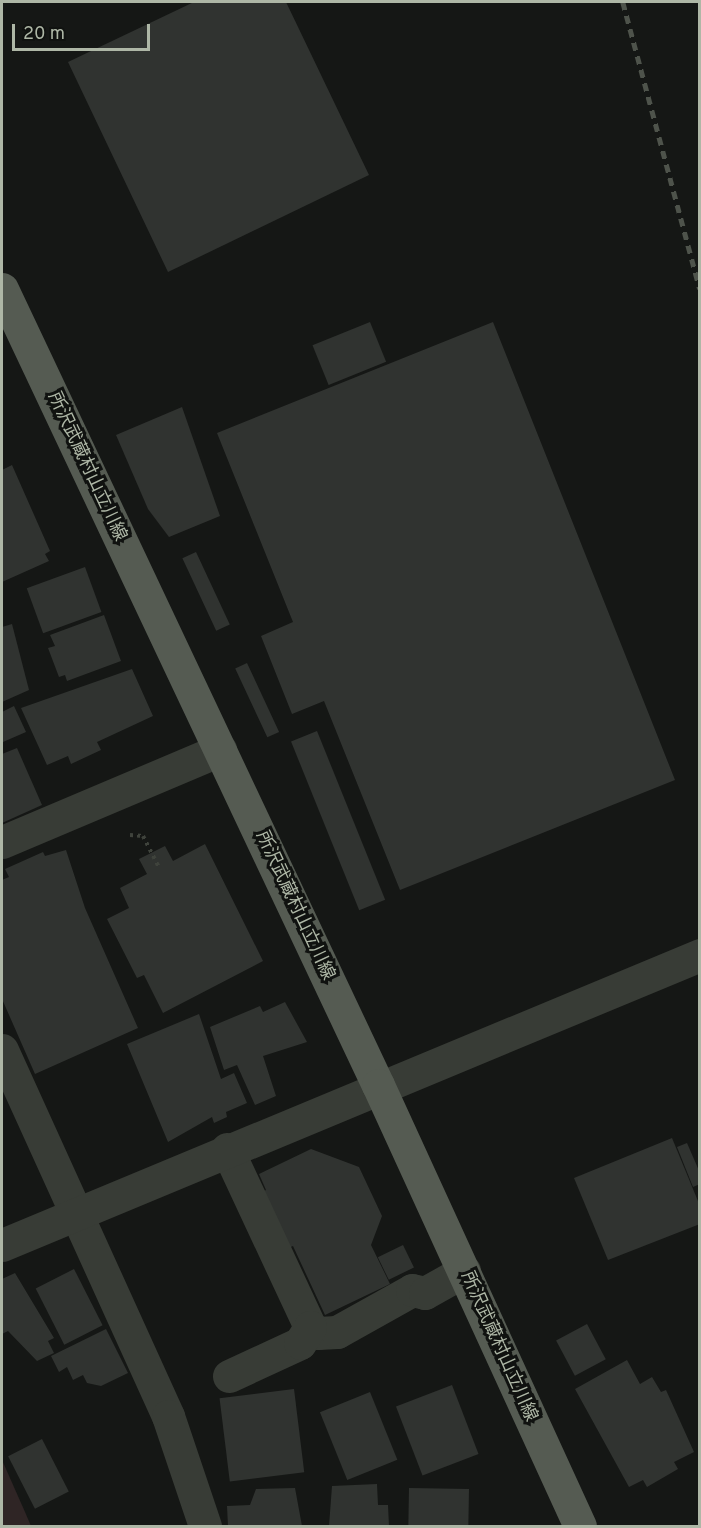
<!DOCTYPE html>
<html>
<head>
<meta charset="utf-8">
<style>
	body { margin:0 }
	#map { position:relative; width:701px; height:1528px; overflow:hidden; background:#151715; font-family:Overpass,"Noto Sans JP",sans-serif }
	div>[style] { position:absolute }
	.green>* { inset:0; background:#2f2525 }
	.building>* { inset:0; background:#303330; transform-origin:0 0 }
	.path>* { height:4px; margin-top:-2px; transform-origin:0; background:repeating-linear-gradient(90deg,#3f433c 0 3px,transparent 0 7.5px) }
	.minor>* { height:33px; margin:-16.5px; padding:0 16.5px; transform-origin:16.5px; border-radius:16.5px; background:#383c36 }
	.major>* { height:33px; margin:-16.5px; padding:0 16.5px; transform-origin:16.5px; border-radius:16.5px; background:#555b52 }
	.rail>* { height:4.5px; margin-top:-2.25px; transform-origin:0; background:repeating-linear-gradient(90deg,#4e534b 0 8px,transparent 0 14px) }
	span { translate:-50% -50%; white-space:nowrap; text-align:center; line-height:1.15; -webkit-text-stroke:6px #101210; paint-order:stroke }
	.street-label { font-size:18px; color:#aeb7a6 }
	.frame { position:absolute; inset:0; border:3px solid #aeb7a6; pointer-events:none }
	.scale { position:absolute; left:12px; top:24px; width:138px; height:27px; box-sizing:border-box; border:3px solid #aeb7a6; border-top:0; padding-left:8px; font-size:18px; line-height:21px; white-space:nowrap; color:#aeb7a6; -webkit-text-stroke:4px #101210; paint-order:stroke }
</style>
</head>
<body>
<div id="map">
	<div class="green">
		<i style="clip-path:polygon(2px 1460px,25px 1512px,31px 1526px,2px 1526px)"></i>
	</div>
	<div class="building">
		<i style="clip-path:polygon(194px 2px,286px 2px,369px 175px,168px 272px,68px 62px)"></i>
		<i style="left:370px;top:322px;width:43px;height:62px;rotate:68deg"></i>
		<i style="clip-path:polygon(493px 322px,675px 780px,400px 890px,324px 701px,292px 714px,261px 636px,293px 622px,217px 433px)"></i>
		<i style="clip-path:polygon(182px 407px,220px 516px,169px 537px,148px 509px,116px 435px)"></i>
		<i style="clip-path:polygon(12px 465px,50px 551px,45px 554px,49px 561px,2px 582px,2px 470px)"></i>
		<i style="left:196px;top:552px;width:80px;height:15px;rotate:65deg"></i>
		<i style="left:85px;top:567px;width:48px;height:62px;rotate:70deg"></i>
		<i style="clip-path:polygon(104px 615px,121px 661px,67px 681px,65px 675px,59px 677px,48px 648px,55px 646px,50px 635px)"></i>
		<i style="clip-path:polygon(12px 624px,29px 690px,2px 702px,2px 627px)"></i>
		<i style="left:247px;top:663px;width:76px;height:13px;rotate:65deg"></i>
		<i style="clip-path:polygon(132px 669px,153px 716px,97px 742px,101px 750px,71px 764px,68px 756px,47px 765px,21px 708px)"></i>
		<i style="clip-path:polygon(14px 706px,26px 732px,3px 742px,2px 712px)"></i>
		<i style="left:317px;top:731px;width:182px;height:28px;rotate:68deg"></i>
		<i style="clip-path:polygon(17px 748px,42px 805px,2px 823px,2px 754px)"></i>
		<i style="clip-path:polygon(205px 844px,263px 961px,163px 1013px,144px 975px,137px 978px,107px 919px,129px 908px,120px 888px,147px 874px,139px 859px,165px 846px,173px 861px)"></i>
		<i style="clip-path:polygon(66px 850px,85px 908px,138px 1028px,35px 1074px,2px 999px,2px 880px,9px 877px,5px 869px,43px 852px,45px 856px)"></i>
		<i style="clip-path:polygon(285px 1002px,307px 1042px,263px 1056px,276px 1096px,255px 1105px,237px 1065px,224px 1070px,210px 1027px,260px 1006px,263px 1012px)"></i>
		<i style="clip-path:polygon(199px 1014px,221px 1079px,234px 1073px,247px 1103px,226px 1112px,227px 1117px,214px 1123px,212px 1117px,168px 1142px,127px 1044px)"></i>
		<i style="clip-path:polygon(672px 1138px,700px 1206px,700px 1224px,608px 1260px,574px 1178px)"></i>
		<i style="clip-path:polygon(687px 1143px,700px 1173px,700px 1184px,693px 1187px,677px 1147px)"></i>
		<i style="clip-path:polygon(311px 1149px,359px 1167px,382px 1216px,371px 1245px,390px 1284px,325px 1315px,293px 1246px,277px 1253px,251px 1197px,266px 1190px,259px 1174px)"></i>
		<i style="left:403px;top:1245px;width:25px;height:28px;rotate:64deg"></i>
		<i style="left:74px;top:1269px;width:63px;height:43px;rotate:63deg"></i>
		<i style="clip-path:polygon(15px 1273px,54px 1338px,48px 1341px,54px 1353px,37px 1361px,8px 1331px,2px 1334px,2px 1279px)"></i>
		<i style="left:587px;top:1324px;width:40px;height:35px;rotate:62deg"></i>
		<i style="clip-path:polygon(106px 1329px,128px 1373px,101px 1386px,87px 1383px,83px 1375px,73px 1380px,67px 1367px,59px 1372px,51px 1356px)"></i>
		<i style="clip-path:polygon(627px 1360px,640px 1384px,652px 1377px,661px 1392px,666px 1390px,694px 1452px,674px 1462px,678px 1469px,647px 1487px,643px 1480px,629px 1487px,575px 1389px)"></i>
		<i style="left:452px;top:1385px;width:74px;height:60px;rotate:69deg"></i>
		<i style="left:294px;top:1389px;width:84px;height:75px;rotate:83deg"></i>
		<i style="left:370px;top:1392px;width:73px;height:54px;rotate:68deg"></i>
		<i style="left:42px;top:1439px;width:59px;height:38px;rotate:63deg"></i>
		<i style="clip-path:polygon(377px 1484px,378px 1505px,388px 1505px,389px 1526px,329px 1526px,332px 1486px)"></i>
		<i style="clip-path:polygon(295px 1488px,302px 1526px,228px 1526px,227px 1506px,250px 1505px,256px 1489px)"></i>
		<i style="left:409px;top:1488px;width:60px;height:38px;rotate:1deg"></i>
	</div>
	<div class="path">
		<i style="left:130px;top:835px;width:13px;rotate:4deg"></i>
		<i style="left:143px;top:836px;width:36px;rotate:63deg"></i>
	</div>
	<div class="minor">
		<i style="left:2px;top:842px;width:237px;rotate:-22.9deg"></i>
		<i style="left:2px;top:1050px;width:402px;rotate:65.6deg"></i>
		<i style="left:168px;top:1416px;width:116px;rotate:71.4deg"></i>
		<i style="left:227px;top:1149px;width:196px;rotate:65deg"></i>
		<i style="left:310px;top:1327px;width:10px;rotate:37deg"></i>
		<i style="left:318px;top:1333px;width:19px;rotate:-3deg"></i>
		<i style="left:337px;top:1332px;width:86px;rotate:-29.2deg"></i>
		<i style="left:412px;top:1290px;width:13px;rotate:13deg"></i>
		<i style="left:425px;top:1293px;width:45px;rotate:-29.4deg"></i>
		<i style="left:2px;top:1245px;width:756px;rotate:-22.56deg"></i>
		<i style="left:229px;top:1376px;width:78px;rotate:-24.9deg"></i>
		<i style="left:300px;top:1343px;width:19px;rotate:-58deg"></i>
	</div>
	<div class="major">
		<i style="left:2px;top:289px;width:880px;rotate:64.72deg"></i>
		<i style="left:378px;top:1085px;width:485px;rotate:65.4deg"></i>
	</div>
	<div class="rail">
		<i style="left:623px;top:2px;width:297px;rotate:75deg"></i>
	</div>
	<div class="street-label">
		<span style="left:86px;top:467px;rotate:65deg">所沢武蔵村山立川線</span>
		<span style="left:294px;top:906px;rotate:65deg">所沢武蔵村山立川線</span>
		<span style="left:498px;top:1347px;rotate:66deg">所沢武蔵村山立川線</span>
	</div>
	<div class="frame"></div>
	<div class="scale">20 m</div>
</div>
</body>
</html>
